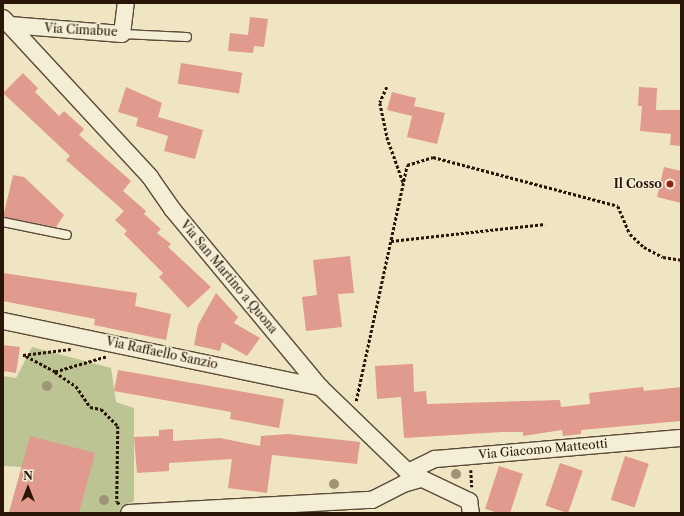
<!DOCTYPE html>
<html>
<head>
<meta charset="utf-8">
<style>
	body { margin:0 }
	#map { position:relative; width:684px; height:516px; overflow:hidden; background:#efe5c2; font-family:"Libre Caslon Text",serif }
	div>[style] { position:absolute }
	.green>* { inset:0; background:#bbc492 }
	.building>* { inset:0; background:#e09a8e; transform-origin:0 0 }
	.path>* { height:2.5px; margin-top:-1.25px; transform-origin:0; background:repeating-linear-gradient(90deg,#291609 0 3px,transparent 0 5px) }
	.roads { filter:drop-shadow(1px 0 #5a4a37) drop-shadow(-1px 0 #5a4a37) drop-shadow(0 1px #5a4a37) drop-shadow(0 -1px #5a4a37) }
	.lane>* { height:8px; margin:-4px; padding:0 4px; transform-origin:4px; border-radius:4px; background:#f5eed7 }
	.street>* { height:16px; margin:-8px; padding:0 8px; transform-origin:8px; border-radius:8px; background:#f5eed7 }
	.trees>* { width:10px; height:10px; margin:-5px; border-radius:50%; background:#9e9577 }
	.dots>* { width:11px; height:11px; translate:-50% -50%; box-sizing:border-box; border:2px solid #f5eed7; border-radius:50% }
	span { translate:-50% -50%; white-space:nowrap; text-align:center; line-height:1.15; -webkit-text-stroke:3px #f5eed7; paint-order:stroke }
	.street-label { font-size:12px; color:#291609 }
	.poi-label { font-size:12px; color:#291609; font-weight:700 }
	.right { translate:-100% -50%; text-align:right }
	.frame { position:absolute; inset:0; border:4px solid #291609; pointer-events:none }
	.north { position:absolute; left:8px; top:468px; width:40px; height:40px; -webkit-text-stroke:3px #f5eed7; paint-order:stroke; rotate:0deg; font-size:11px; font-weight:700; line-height:16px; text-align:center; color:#291609 }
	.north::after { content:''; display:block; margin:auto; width:14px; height:18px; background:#291609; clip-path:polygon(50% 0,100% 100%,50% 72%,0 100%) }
</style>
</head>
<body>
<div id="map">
	<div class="green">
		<i style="clip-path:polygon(32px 347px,111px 368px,116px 402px,134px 408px,134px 501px,120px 508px,120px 513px,9px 512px,22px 467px,3px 466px,3px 376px,16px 378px)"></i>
	</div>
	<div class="building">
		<i style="clip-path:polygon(250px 17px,268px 19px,264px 47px,254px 46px,253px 53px,228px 51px,230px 33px,248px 35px)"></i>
		<i style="left:181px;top:63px;width:62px;height:21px;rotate:9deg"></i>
		<i style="clip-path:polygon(23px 73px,38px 88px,35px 92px,59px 116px,64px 111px,84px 129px,79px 135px,131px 181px,123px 191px,146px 211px,144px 214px,161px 229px,157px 233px,171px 244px,168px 247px,211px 287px,188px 308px,159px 277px,163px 273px,124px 234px,127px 231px,115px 220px,124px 211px,66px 160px,70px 156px,3px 93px)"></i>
		<i style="clip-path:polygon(126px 87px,162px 103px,158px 117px,203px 130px,195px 159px,164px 151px,168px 136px,136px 126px,138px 118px,118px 112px)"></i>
		<i style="clip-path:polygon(639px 87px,657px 88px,656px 110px,681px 110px,681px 146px,670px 145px,671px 134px,640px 131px,642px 106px,638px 106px)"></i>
		<i style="clip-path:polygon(392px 92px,416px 98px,414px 106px,445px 113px,437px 144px,407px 137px,412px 116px,387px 110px)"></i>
		<i style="clip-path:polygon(664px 167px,681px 171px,681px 203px,657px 197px)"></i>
		<i style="clip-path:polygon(13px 175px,24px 177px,64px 215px,56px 227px,3px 217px)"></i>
		<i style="clip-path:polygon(350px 256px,354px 293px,338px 294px,342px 327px,306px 331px,302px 297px,317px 295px,313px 260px)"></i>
		<i style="clip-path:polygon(3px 273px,137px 293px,135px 306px,171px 314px,166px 340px,94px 325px,95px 319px,3px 301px)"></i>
		<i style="clip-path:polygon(216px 293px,238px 317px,234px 323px,260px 338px,247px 356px,222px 342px,220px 351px,194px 345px,198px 325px)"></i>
		<i style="clip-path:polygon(3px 345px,20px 347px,16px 373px,3px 371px)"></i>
		<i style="clip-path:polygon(413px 364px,414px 392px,426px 391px,427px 404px,560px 400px,561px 407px,590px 404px,589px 393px,643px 387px,644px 391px,681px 387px,681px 421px,581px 430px,581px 434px,563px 436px,562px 430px,523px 436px,523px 432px,502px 432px,404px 438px,401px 397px,377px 399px,375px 366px)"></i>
		<i style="clip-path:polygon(118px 370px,284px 399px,279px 428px,230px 419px,231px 412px,114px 391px)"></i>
		<i style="clip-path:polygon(173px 429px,173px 441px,220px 438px,260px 446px,261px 436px,288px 434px,360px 442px,357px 464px,272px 455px,267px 493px,228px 488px,232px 459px,169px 463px,169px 471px,137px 473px,134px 437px,159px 436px,159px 430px)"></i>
		<i style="clip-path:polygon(30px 436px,95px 453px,79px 513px,9px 513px)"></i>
		<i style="left:625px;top:456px;width:25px;height:46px;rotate:18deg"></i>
		<i style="left:560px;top:463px;width:24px;height:45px;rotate:19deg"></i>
		<i style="left:499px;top:466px;width:25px;height:45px;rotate:18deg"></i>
	</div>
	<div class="path">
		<i style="left:387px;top:87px;width:17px;rotate:114deg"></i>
		<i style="left:380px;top:103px;width:35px;rotate:78deg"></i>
		<i style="left:387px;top:137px;width:48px;rotate:70.4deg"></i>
		<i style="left:391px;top:241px;width:155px;rotate:-6.3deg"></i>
		<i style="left:106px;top:357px;width:53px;rotate:163.6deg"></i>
		<i style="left:55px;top:372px;width:25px;rotate:34deg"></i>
		<i style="left:76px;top:386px;width:25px;rotate:56deg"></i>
		<i style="left:90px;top:407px;width:11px;rotate:10deg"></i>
		<i style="left:101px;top:409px;width:24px;rotate:45deg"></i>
		<i style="left:118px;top:426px;width:76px;rotate:90.8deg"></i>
		<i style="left:117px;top:502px;width:4px;rotate:34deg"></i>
		<i style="left:55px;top:372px;width:36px;rotate:-152deg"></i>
		<i style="left:23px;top:355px;width:48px;rotate:-7.1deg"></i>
		<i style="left:356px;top:401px;width:241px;rotate:-77.8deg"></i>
		<i style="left:407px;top:165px;width:27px;rotate:-17deg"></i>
		<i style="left:433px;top:157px;width:191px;rotate:14.8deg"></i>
		<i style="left:618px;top:206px;width:30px;rotate:67deg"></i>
		<i style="left:630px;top:234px;width:19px;rotate:43deg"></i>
		<i style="left:644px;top:247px;width:21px;rotate:28deg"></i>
		<i style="left:663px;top:257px;width:18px;rotate:9deg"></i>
		<i style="left:471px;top:470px;width:17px;rotate:87deg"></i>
	</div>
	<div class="roads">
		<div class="lane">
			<i style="left:122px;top:34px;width:65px;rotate:2.6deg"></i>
			<i style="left:3px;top:222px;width:65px;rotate:11.5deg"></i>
		</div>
		<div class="street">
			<i style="left:3px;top:18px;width:217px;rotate:47.2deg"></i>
			<i style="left:150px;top:177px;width:40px;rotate:55.1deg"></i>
			<i style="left:173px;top:210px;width:230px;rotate:50.3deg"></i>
			<i style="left:320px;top:387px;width:122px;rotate:44deg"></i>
			<i style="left:408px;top:472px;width:68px;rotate:25.4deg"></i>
			<i style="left:469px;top:501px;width:12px;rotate:81deg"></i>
			<i style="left:10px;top:25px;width:112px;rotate:4.6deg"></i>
			<i style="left:122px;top:34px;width:31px;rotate:-83deg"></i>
			<i style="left:3px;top:321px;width:324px;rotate:11.8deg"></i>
			<i style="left:408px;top:472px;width:30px;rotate:-26deg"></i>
			<i style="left:435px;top:459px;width:247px;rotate:-4.9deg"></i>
			<i style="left:129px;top:513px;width:243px;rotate:-3.1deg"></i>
			<i style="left:372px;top:500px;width:35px;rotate:-27deg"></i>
			<i style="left:403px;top:484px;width:18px;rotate:-16deg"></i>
		</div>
	</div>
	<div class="trees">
		<i style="left:47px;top:386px"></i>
		<i style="left:456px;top:474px"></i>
		<i style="left:334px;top:484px"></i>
		<i style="left:104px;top:500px"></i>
	</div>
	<div class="dots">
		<i style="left:670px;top:184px;background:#8f2418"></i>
	</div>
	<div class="street-label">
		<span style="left:81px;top:30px;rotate:3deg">Via Cimabue</span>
		<span style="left:229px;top:277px;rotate:50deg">Via San Martino a Quona</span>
		<span style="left:162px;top:353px;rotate:12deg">Via Raffaello Sanzio</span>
		<span style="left:543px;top:449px;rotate:-5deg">Via Giacomo Matteotti</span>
	</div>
	<div class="poi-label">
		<span class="right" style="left:662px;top:184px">Il Cosso</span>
	</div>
	<div class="frame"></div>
	<div class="north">N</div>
</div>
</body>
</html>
